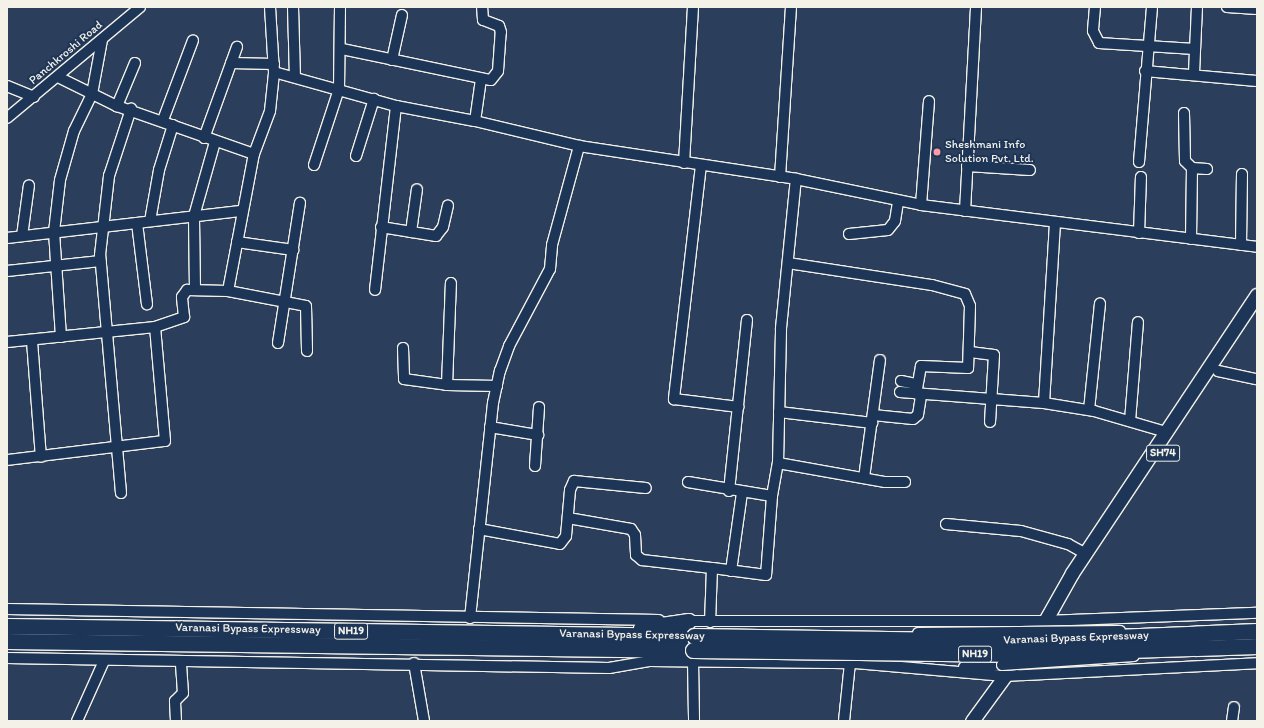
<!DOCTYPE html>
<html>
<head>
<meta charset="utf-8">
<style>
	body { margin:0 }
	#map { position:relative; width:1264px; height:728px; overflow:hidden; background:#2b3e5c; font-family:Itim,sans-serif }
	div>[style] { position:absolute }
	.roads { filter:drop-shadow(1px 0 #f4f1e8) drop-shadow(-1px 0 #f4f1e8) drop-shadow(0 1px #f4f1e8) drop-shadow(0 -1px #f4f1e8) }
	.minor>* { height:10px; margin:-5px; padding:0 5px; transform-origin:5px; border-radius:5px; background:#1d3557 }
	.major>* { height:13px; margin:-6.5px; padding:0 6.5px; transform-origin:6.5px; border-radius:6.5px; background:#1d3557 }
	.highway>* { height:15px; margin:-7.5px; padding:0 7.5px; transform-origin:7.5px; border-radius:7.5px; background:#1d3557 }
	.bridges { filter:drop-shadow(1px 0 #f4f1e8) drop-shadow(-1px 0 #f4f1e8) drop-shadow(0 1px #f4f1e8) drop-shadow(0 -1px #f4f1e8) }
	.minor-bridge>* { height:10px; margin:-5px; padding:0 5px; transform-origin:5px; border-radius:5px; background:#1d3557 }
	.highway-bridge>* { height:15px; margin:-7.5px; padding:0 7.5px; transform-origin:7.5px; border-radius:7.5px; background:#1d3557 }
	.dots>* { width:11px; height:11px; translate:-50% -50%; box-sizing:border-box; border:2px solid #1d3557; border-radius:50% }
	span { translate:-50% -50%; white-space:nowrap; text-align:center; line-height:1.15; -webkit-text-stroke:4px #1d3557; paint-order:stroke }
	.shield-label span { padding:1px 3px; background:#1d3557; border:1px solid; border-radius:3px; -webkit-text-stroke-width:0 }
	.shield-label { font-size:11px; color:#f4f1e8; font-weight:700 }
	.street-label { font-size:12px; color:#f4f1e8 }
	.poi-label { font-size:12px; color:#f4f1e8 }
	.left { translate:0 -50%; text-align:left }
	.frame { position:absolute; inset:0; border:8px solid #f4f1e8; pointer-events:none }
</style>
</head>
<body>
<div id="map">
	<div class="roads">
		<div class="minor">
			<i style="left:270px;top:7px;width:65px;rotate:86.5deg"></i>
			<i style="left:274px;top:72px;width:127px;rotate:15.6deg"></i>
			<i style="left:396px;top:106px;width:185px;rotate:96.5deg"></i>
			<i style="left:293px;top:7px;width:70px;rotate:88.4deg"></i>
			<i style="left:1095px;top:7px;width:24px;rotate:95deg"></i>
			<i style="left:1093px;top:31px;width:13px;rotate:63deg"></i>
			<i style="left:1099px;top:43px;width:96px;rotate:3.6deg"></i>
			<i style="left:1227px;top:7px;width:30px;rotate:4deg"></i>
			<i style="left:342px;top:49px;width:152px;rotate:11.8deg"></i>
			<i style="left:491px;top:80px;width:11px;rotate:-52deg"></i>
			<i style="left:498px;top:71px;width:39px;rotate:-86deg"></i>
			<i style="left:501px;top:32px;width:6px;rotate:-108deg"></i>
			<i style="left:499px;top:26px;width:17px;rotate:-159deg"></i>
			<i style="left:483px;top:20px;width:13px;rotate:-94deg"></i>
			<i style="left:392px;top:60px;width:46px;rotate:-77.5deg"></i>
			<i style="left:135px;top:63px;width:47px;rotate:112.7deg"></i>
			<i style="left:117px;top:106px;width:145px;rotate:19.3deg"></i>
			<i style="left:231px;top:63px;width:43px;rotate:1.3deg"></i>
			<i style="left:1145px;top:71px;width:112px;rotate:5.1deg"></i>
			<i style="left:1194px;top:73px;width:66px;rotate:-87.4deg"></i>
			<i style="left:58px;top:77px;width:66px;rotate:26.2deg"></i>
			<i style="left:481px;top:79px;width:42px;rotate:98.1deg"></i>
			<i style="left:475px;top:121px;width:107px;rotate:13.5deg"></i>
			<i style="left:579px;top:146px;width:219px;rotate:8.6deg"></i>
			<i style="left:796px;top:179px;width:128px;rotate:11.7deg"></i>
			<i style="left:921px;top:205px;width:339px;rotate:7.1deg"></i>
			<i style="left:7px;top:86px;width:29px;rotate:22deg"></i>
			<i style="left:396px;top:106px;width:80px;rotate:10.8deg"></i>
			<i style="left:1184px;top:113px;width:48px;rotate:88.8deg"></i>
			<i style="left:1185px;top:161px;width:10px;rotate:45deg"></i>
			<i style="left:1192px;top:168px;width:15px;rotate:4deg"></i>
			<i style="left:7px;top:118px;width:173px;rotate:-39.8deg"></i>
			<i style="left:163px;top:120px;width:85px;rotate:-69.4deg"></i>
			<i style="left:204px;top:138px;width:97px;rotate:-70.1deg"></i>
			<i style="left:356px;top:156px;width:60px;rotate:-72.5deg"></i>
			<i style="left:1139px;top:162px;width:156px;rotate:-85.2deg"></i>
			<i style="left:684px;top:163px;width:156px;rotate:-86.7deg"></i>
			<i style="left:314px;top:165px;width:80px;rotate:-71.8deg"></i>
			<i style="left:339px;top:89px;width:82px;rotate:-89.3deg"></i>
			<i style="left:701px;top:165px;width:236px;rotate:96.6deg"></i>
			<i style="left:674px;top:399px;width:65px;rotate:7deg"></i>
			<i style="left:967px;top:166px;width:63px;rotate:3.6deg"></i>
			<i style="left:780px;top:177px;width:170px;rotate:-86.3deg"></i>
			<i style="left:921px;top:205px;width:104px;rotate:-85.6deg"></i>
			<i style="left:965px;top:211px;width:204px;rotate:-86.9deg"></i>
			<i style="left:150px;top:221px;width:52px;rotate:-80deg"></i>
			<i style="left:159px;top:170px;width:47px;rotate:-72.7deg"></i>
			<i style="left:137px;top:223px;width:82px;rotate:83deg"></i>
			<i style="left:1055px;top:223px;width:180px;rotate:93.5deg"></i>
			<i style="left:1044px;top:403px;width:51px;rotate:9.1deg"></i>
			<i style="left:1094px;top:411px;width:75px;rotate:16.3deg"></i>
			<i style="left:381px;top:227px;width:56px;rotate:9.3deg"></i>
			<i style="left:436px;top:236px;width:11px;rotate:-52deg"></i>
			<i style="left:443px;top:227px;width:22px;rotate:-77deg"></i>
			<i style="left:411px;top:232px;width:43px;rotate:-82.1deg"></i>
			<i style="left:1139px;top:233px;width:56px;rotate:-88deg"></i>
			<i style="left:849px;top:234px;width:39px;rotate:-6deg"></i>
			<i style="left:888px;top:230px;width:11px;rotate:-52deg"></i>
			<i style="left:895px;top:221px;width:20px;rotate:-81deg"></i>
			<i style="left:22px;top:236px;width:51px;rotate:-82.2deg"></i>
			<i style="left:7px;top:238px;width:237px;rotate:-6.6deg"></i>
			<i style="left:1191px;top:239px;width:71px;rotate:-89.2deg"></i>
			<i style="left:237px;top:242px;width:57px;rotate:8.1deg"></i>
			<i style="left:1241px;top:245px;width:71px;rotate:-89.2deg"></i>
			<i style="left:788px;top:263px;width:146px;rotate:8.7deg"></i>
			<i style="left:932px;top:285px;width:34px;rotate:15deg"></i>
			<i style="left:965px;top:294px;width:13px;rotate:67deg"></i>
			<i style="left:970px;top:306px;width:62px;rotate:91.8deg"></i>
			<i style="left:968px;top:368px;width:47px;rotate:-177.6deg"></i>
			<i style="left:921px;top:366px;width:28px;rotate:100deg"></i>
			<i style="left:7px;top:271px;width:94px;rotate:-6.1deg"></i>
			<i style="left:195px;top:290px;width:74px;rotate:-90.8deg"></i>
			<i style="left:194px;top:216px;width:77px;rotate:-74.2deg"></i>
			<i style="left:228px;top:291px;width:79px;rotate:10.9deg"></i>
			<i style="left:306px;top:306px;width:45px;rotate:88.7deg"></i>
			<i style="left:61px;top:337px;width:105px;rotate:-93.8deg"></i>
			<i style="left:54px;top:232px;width:52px;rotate:-83.4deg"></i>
			<i style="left:60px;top:180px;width:51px;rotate:-74.1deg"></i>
			<i style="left:74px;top:131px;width:41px;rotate:-64.1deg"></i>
			<i style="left:92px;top:94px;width:55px;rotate:-79.5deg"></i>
			<i style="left:32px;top:341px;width:116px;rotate:85.6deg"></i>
			<i style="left:7px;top:342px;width:149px;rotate:-5.8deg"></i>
			<i style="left:155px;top:327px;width:31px;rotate:-19deg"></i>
			<i style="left:184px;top:317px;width:20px;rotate:-96deg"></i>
			<i style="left:182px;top:297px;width:9px;rotate:-54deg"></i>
			<i style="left:187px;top:290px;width:41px;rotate:1.4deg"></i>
			<i style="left:228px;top:291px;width:139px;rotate:-79.3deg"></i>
			<i style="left:254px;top:154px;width:46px;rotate:-69.6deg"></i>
			<i style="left:270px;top:111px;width:39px;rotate:-84deg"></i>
			<i style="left:278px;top:343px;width:142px;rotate:-81.1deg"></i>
			<i style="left:403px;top:348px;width:31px;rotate:88deg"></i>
			<i style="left:404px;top:379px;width:43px;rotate:7.9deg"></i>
			<i style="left:447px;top:385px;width:50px;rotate:1.1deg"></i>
			<i style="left:970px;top:352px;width:24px;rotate:7deg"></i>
			<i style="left:994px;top:355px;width:67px;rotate:93.4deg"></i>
			<i style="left:1218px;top:371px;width:40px;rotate:12deg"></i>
			<i style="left:901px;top:381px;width:16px;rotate:11deg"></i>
			<i style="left:447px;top:385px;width:102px;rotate:-87.8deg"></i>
			<i style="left:900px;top:392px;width:144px;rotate:4.4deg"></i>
			<i style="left:1089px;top:410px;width:107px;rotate:-84.1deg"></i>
			<i style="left:779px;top:412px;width:94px;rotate:6.7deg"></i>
			<i style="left:873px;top:415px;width:40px;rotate:5.7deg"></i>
			<i style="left:913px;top:419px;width:6px;rotate:-39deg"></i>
			<i style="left:918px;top:415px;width:20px;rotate:-81deg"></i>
			<i style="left:1130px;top:421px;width:99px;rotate:-85.4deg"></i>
			<i style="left:490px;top:427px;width:49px;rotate:9.5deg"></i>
			<i style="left:7px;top:460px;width:159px;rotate:-6.9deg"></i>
			<i style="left:165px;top:441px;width:114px;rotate:-95deg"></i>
			<i style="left:778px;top:463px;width:135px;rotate:-88.7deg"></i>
			<i style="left:781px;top:328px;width:150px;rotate:-84.3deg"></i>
			<i style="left:535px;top:466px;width:59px;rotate:-86.1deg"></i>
			<i style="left:864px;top:478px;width:119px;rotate:-82.3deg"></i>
			<i style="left:688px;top:482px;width:85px;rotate:9.5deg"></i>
			<i style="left:772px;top:496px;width:79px;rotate:94.3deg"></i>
			<i style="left:766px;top:575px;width:54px;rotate:-172.6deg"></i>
			<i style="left:712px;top:568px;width:54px;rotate:92.1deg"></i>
			<i style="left:729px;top:491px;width:172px;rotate:-84deg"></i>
			<i style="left:121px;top:493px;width:239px;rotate:-95deg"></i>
			<i style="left:100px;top:255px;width:80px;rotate:-83.5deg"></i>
			<i style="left:109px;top:176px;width:71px;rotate:-71.8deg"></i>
			<i style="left:772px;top:496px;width:34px;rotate:-80deg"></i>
			<i style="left:778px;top:463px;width:109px;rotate:10.1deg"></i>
			<i style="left:885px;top:482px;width:20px"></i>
			<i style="left:568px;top:518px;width:64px;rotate:9.9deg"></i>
			<i style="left:631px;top:529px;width:7px;rotate:56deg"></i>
			<i style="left:635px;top:535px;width:20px;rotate:87deg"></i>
			<i style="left:636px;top:555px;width:8px;rotate:40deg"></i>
			<i style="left:642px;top:560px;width:70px;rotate:6.5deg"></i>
			<i style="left:946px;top:524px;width:75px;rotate:5.3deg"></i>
			<i style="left:1021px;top:531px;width:49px;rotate:15.5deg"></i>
			<i style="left:1068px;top:544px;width:21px;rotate:29deg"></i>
			<i style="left:479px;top:529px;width:82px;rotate:10.5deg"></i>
			<i style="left:560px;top:544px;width:10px;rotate:-53deg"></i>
			<i style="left:566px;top:536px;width:46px;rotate:-85deg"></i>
			<i style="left:570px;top:490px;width:10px;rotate:-66deg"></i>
			<i style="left:574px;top:481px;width:72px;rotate:5.6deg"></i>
			<i style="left:731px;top:571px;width:79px;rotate:-82deg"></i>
			<i style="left:7px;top:609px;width:652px;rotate:0.97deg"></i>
			<i style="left:470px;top:618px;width:216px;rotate:-83.9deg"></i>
			<i style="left:493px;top:403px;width:33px;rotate:-78deg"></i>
			<i style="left:500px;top:371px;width:27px;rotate:-70deg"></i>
			<i style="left:509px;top:346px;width:87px;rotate:-62deg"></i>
			<i style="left:550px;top:269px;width:24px;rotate:-85deg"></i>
			<i style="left:552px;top:245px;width:103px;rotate:-74.7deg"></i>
			<i style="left:683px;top:621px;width:362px"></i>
			<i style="left:1045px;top:621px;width:212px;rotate:-2.2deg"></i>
			<i style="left:7px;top:658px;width:602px;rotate:0.95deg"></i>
			<i style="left:609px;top:668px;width:42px;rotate:-9.7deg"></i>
			<i style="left:650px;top:661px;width:205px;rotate:0.6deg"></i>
			<i style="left:855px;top:663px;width:150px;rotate:5deg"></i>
			<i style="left:1004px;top:676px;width:253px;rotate:-2.9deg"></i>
			<i style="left:693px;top:661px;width:60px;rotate:89deg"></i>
			<i style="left:414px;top:663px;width:59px;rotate:80.2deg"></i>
			<i style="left:964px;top:667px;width:38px;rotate:-3deg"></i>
			<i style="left:77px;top:721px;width:66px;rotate:-65.8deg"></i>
			<i style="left:176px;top:721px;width:20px;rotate:-93deg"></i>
			<i style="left:175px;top:701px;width:11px;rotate:-45deg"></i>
			<i style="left:183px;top:693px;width:32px;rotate:-94deg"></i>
			<i style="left:844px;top:721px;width:58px;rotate:-84.1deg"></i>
			<i style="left:1232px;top:721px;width:14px;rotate:-82deg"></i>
		</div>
		<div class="major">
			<i style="left:972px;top:721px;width:124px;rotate:-53.9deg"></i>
			<i style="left:1045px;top:621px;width:55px;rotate:-60.6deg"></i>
			<i style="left:1072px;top:573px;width:334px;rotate:-56.4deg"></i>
		</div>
		<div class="highway">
			<i style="left:7px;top:626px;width:687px;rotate:0.83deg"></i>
			<i style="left:641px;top:628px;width:48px;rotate:-8.5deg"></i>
			<i style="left:7px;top:641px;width:686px;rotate:0.75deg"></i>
		</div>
	</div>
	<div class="bridges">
		<div class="minor-bridge">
			<i style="left:918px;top:633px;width:202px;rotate:-0.6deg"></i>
			<i style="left:1002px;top:665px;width:132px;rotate:-3.9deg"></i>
		</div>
		<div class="highway-bridge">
			<i style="left:694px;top:636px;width:324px;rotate:0.9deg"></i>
			<i style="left:1018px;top:641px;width:239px;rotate:-2.4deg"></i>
			<i style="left:693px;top:650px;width:310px;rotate:0.7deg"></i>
			<i style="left:1003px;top:654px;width:254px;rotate:-1.8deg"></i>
		</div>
	</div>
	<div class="dots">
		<i style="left:937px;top:152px;background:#ff9aa2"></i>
	</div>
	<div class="shield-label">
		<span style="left:1163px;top:453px">SH74</span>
		<span style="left:351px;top:631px">NH19</span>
		<span style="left:975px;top:654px">NH19</span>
	</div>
	<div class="street-label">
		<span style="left:66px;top:53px;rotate:-40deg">Panchkroshi Road</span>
		<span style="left:248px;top:629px;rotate:1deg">Varanasi Bypass Expressway</span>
		<span style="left:632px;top:635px;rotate:1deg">Varanasi Bypass Expressway</span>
		<span style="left:1076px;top:638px;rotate:-2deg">Varanasi Bypass Expressway</span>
	</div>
	<div class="poi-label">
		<span class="left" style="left:945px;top:152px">Sheshmani Info<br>Solution Pvt. Ltd.</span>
	</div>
	<div class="frame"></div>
</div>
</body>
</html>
